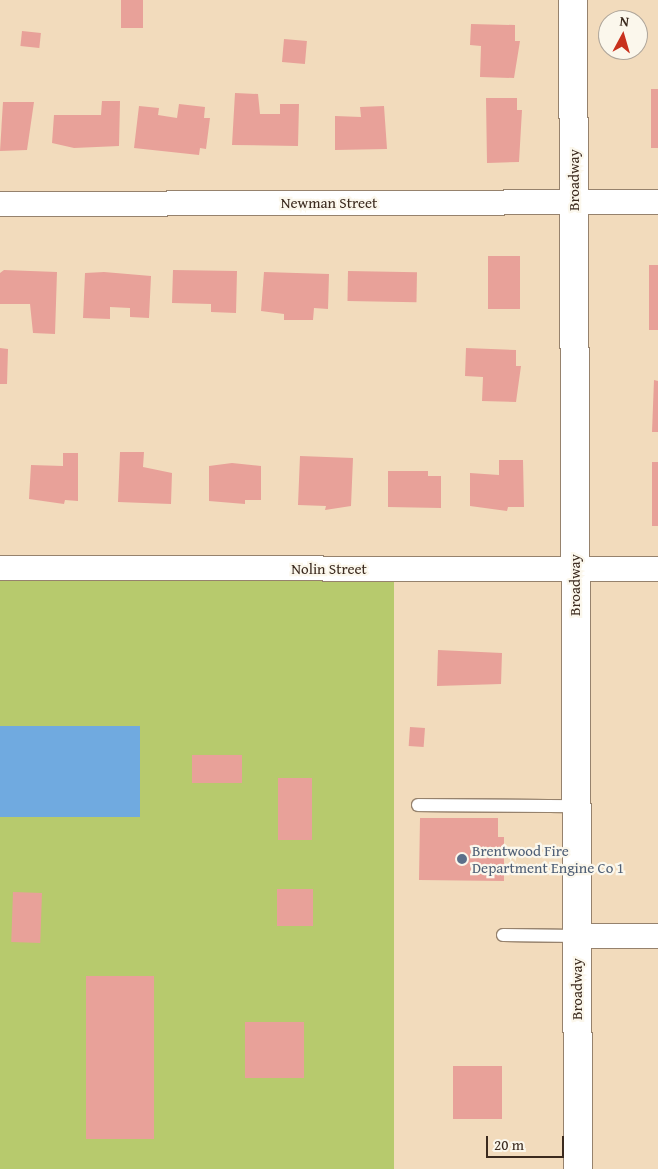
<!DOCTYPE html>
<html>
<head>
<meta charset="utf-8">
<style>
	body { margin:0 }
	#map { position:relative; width:658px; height:1169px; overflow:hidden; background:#f2dbbc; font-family:"Gentium Book Plus",serif }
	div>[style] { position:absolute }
	.green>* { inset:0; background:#b7ca6d; transform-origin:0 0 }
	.water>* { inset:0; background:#70aae0; transform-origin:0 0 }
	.building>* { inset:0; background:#e8a199; transform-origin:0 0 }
	.roads { filter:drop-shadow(1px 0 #96826d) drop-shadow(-1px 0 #96826d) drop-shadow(0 1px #96826d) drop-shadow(0 -1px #96826d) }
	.service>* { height:12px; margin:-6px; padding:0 6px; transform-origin:6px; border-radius:6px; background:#fff }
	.minor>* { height:24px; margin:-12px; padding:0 12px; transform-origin:12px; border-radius:12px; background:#fff }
	.tertiary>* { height:28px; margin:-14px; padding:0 14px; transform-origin:14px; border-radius:14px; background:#fff }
	.dots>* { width:14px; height:14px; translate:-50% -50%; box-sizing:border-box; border:2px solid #fbf7ec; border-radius:50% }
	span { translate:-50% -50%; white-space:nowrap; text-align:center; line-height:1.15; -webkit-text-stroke:4.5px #fbf7ec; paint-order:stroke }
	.street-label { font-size:15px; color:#3b2a1e }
	.service-label { font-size:15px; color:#4e5e75 }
	.left { translate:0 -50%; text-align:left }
	.north { position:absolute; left:598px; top:10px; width:50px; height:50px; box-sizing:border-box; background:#fbf7ec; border:1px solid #aea59a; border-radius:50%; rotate:6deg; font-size:14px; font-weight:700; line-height:20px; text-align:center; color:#3b2a1e }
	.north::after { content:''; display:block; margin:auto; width:18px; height:22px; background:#c8321e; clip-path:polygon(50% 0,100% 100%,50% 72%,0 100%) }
	.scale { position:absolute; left:486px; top:1136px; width:78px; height:22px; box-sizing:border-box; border:2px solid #3b2a1e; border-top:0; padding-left:6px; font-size:15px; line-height:18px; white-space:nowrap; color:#3b2a1e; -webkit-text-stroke:4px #fbf7ec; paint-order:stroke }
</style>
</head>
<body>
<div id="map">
	<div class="green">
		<i style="left:394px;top:580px;width:589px;height:394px;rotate:90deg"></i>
	</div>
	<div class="water">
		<i style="left:0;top:726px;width:140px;height:91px"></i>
	</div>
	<div class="building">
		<i style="left:121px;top:0;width:22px;height:28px"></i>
		<i style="clip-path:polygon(471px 24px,515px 25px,515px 41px,520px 41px,514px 78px,480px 77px,481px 46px,470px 45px)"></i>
		<i style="left:22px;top:31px;width:19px;height:15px;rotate:6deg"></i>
		<i style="left:284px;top:39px;width:23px;height:23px;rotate:5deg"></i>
		<i style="left:651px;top:89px;width:7px;height:59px"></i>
		<i style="clip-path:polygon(235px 93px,258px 94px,260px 114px,280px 114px,280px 104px,299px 104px,298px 146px,232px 145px)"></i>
		<i style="clip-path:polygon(486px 98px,517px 98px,517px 110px,522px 110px,519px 162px,487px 163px)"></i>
		<i style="clip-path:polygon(102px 101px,120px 101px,119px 146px,74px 148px,52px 143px,54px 115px,101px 115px)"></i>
		<i style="clip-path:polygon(3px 102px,34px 102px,27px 150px,0 151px)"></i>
		<i style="clip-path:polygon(179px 104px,205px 107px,204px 118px,210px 118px,206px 149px,200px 148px,199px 155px,134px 148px,139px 106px,159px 108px,158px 115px,177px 118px)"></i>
		<i style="clip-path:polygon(384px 106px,387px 149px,335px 150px,335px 116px,361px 117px,360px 107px)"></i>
		<i style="left:488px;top:256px;width:32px;height:53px"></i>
		<i style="left:649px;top:265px;width:9px;height:65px"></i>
		<i style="clip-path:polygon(4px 270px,57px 272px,55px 334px,33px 333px,30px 304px,0 304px,0 273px)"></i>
		<i style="clip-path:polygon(173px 270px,237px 271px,236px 313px,211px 312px,211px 304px,172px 303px)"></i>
		<i style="left:348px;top:271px;width:69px;height:30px;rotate:1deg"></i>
		<i style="clip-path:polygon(104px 272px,151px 276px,149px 318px,130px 317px,130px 308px,110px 307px,110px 319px,83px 318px,85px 273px)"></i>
		<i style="clip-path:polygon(264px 272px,329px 274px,328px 309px,314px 308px,313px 320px,284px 320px,284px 314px,261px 311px)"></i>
		<i style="clip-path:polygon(0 348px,8px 349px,7px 384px,0 384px)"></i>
		<i style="clip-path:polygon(466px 348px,516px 350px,516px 366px,521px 366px,516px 402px,482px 401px,483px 377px,465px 376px)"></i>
		<i style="clip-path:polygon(654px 380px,658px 381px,658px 432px,652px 432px)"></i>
		<i style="clip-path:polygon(120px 452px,144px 452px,143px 467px,172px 473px,171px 504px,118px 502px)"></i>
		<i style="clip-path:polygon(63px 453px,78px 453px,78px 501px,65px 500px,64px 504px,29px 499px,31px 465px,63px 466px)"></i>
		<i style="clip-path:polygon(300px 456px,353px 458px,351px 506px,325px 510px,326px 506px,298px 505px)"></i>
		<i style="clip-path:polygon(499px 460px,523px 460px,524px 507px,508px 507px,507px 511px,470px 506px,470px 473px,499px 475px)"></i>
		<i style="left:652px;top:462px;width:6px;height:64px"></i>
		<i style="clip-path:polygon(232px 463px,261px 466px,261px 500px,245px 500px,245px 504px,209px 501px,209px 466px)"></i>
		<i style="clip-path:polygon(388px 471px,428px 471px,428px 476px,441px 476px,441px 508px,388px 507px)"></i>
		<i style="clip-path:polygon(438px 650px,502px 653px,501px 684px,437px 686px)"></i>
		<i style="left:410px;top:727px;width:15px;height:19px;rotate:4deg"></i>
		<i style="left:192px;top:755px;width:50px;height:28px"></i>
		<i style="left:278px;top:778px;width:34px;height:62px"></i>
		<i style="clip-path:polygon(420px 818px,498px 818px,498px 837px,504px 837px,504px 881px,419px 880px)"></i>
		<i style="left:277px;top:889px;width:36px;height:37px"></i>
		<i style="left:13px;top:892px;width:29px;height:50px;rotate:2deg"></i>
		<i style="left:86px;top:976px;width:68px;height:163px"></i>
		<i style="left:245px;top:1022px;width:59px;height:56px"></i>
		<i style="left:453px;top:1066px;width:49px;height:53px"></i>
	</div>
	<div class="roads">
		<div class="service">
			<i style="left:418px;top:805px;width:158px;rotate:0.4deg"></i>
			<i style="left:503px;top:935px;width:74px;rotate:0.8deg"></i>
		</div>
		<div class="minor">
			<i style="left:0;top:204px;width:658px;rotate:-0.17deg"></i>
			<i style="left:0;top:568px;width:658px;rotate:0.09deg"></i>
			<i style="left:577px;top:936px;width:81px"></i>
		</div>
		<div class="tertiary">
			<i style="left:573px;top:0;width:1169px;rotate:89.75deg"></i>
		</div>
	</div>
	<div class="dots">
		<i style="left:462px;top:859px;background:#5c6f8a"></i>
	</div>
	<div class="street-label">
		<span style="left:574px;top:180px;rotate:-90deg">Broadway</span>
		<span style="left:329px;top:203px">Newman Street</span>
		<span style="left:329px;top:569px">Nolin Street</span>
		<span style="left:575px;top:585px;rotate:-90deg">Broadway</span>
		<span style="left:577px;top:989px;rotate:-90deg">Broadway</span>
	</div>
	<div class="service-label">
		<span class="left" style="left:472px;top:859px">Brentwood Fire<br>Department Engine Co 1</span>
	</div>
	<div class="north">N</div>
	<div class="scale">20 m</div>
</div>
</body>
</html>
